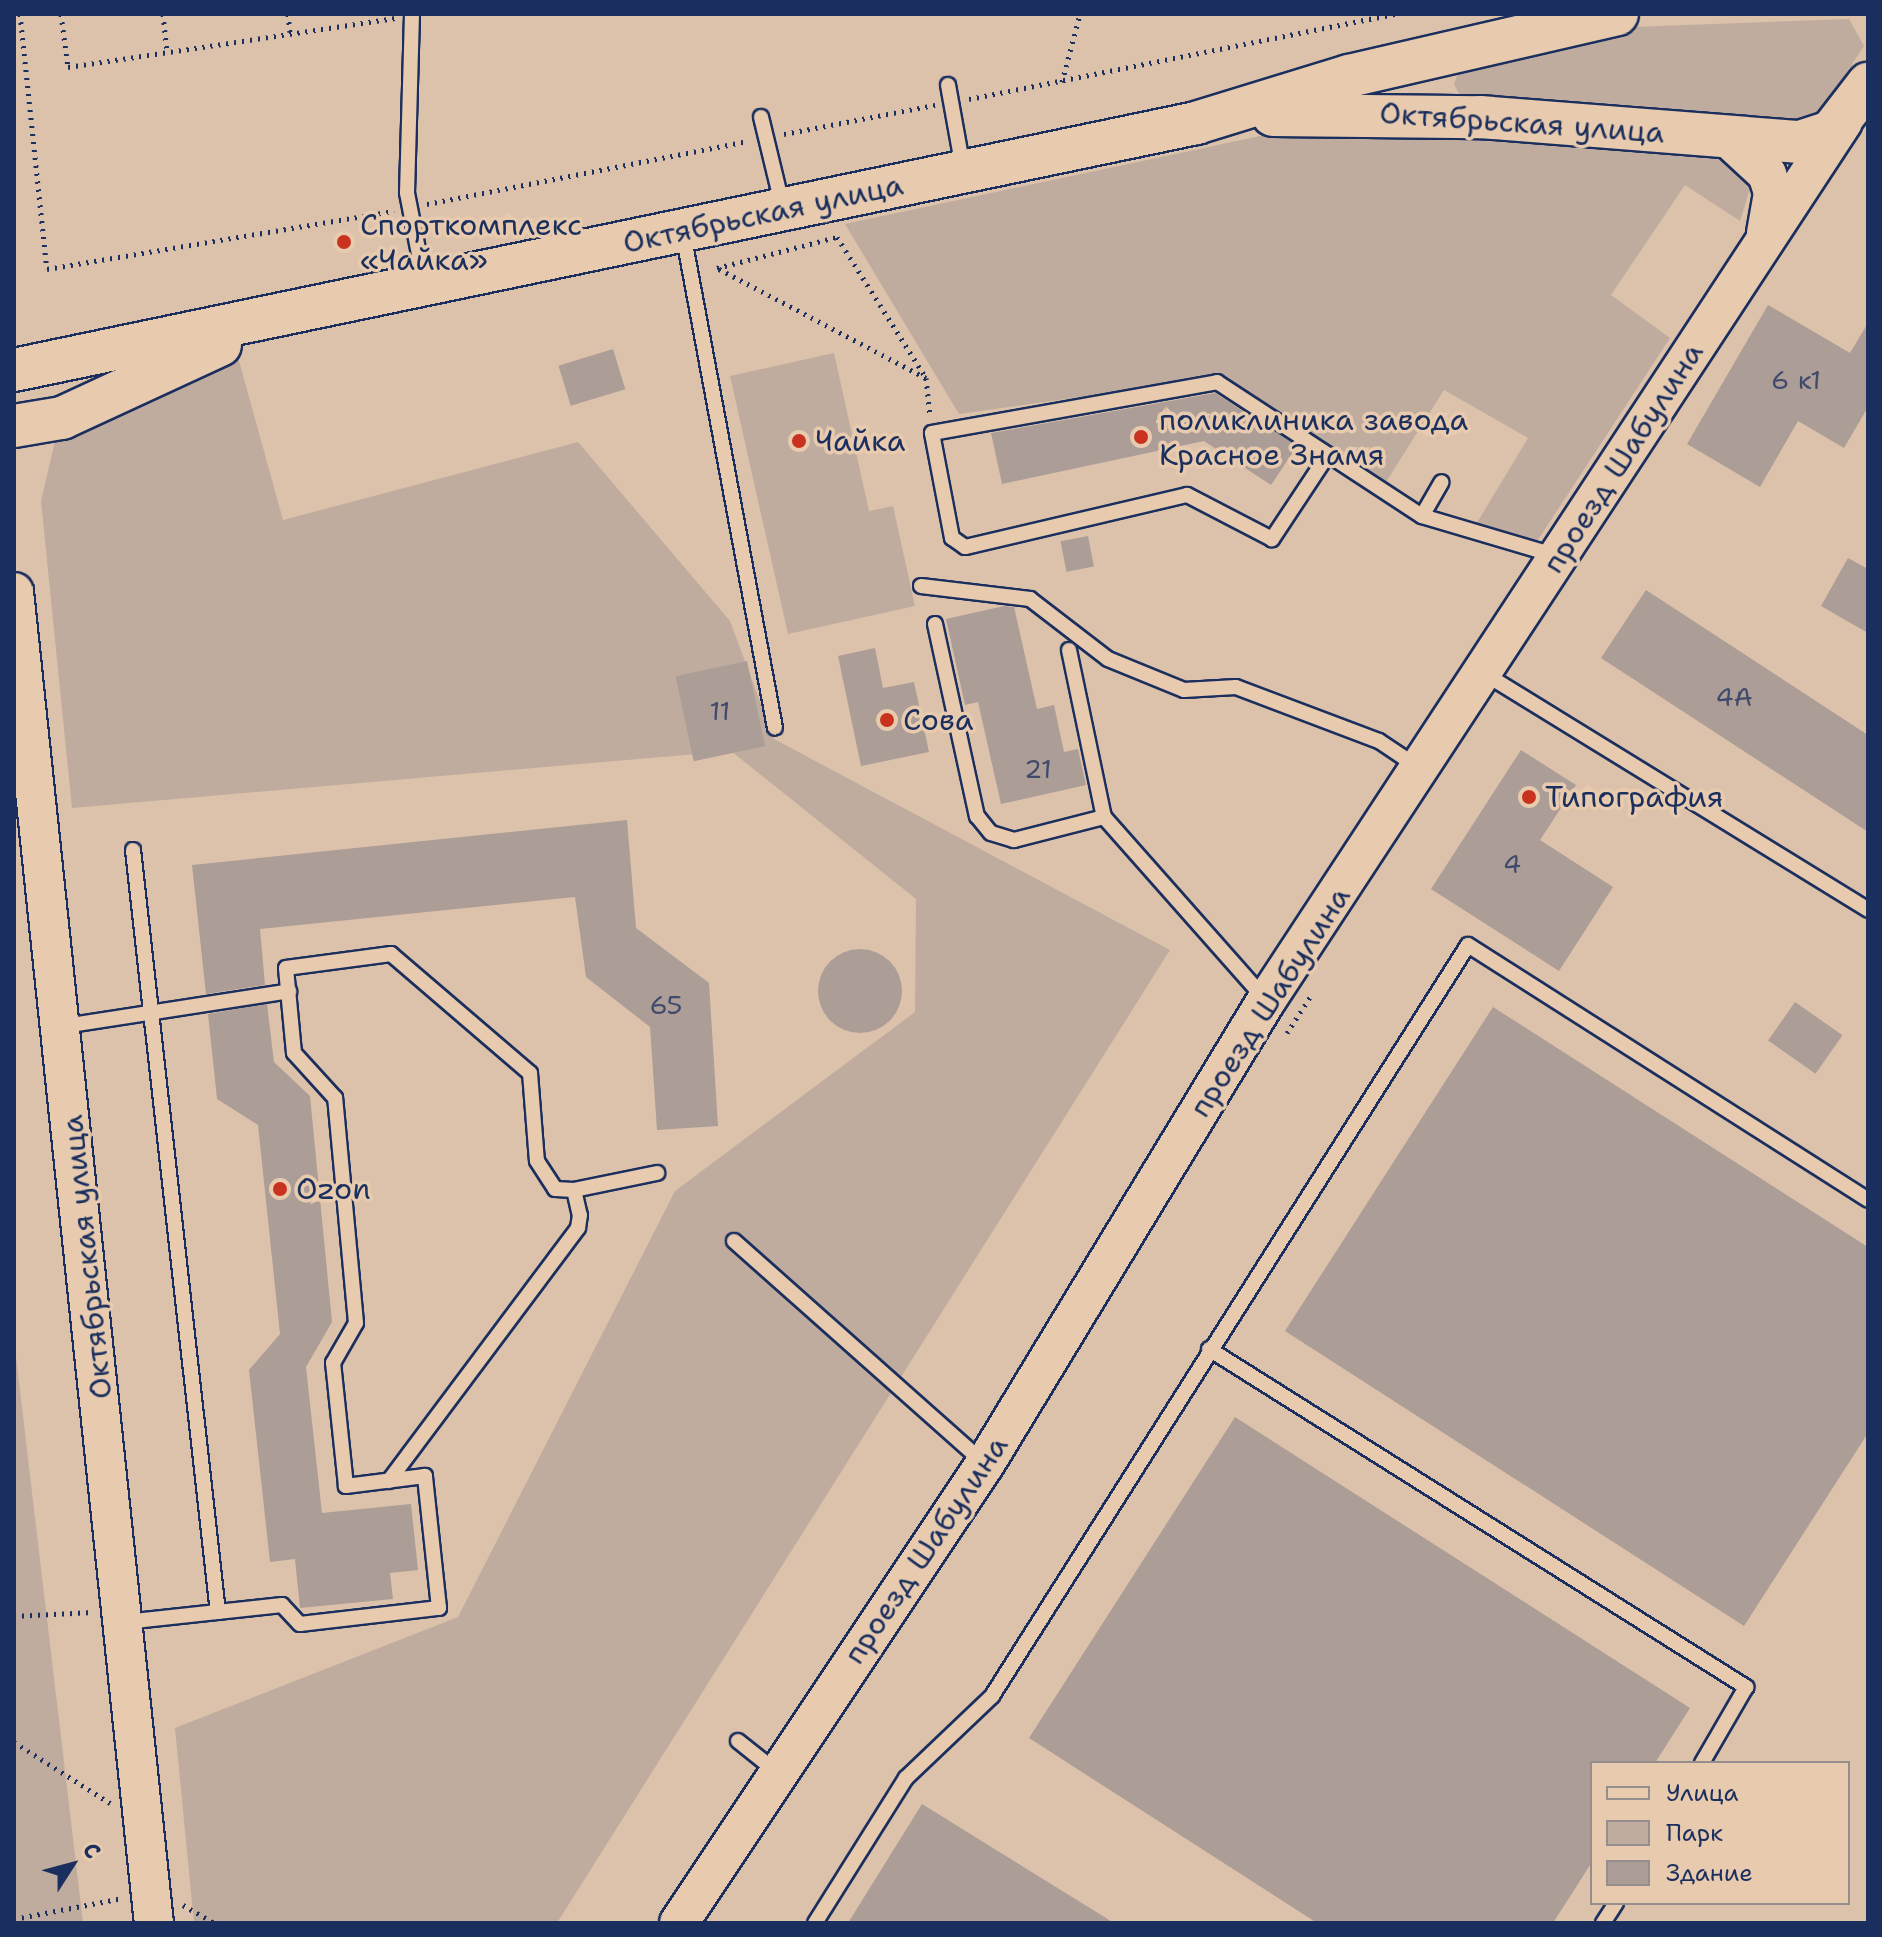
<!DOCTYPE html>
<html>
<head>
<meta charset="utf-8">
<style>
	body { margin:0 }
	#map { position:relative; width:1882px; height:1937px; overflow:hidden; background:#dcc2aa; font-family:"Shantell Sans",sans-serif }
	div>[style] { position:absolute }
	.green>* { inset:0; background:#bfac9f }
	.building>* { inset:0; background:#ac9d97; transform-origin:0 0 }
	.round { border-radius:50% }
	.path>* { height:5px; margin-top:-2.5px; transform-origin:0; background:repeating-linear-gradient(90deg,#1b2f5e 0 2px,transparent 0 8px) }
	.roads { filter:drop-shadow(2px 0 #1b2f5e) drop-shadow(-2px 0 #1b2f5e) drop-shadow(0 2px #1b2f5e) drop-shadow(0 -2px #1b2f5e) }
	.lane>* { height:14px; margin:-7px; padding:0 7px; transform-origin:7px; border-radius:7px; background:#e8cbaf }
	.secondary>* { height:38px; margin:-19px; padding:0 19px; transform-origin:19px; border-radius:19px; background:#e8cbaf }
	.primary>* { height:42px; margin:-21px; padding:0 21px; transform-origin:21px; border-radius:21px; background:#e8cbaf }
	.dots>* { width:22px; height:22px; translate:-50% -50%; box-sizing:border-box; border:4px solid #e8cbaf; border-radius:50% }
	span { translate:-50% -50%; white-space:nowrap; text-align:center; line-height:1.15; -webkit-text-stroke:7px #e8cbaf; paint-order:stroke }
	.number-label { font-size:26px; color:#3f4a6c }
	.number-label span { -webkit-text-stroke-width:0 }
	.street-label { font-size:30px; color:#1b2f5e }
	.poi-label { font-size:30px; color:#1b2f5e }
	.left { translate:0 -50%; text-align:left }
	.frame { position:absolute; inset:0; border:16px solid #1b2f5e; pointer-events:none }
	.legend { position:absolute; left:1590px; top:1761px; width:260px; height:144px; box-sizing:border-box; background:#e8cbaf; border:2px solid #968d8f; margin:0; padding:10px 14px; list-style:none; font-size:24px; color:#1b2f5e }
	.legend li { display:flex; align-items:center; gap:16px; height:40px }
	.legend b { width:40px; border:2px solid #968d8f }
	.north { position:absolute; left:32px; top:1825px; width:80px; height:80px; -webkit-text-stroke:6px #e8cbaf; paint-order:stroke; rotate:54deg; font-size:22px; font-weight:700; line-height:32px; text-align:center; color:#1b2f5e }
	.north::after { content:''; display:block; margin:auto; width:28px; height:36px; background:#1b2f5e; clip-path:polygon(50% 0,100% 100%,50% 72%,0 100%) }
</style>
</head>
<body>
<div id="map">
	<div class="green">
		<i style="clip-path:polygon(1849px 19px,1864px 46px,1813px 123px,1784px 128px,1641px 106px,1459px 94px,1454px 84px,1458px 73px,1490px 62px,1632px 27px)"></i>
		<i style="clip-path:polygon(1284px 131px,1721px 153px,1750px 189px,1740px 221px,1685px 185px,1611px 295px,1670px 338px,1532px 549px,1472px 531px,1528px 438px,1444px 390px,1386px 482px,1222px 377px,959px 414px,845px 224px)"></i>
		<i style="clip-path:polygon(834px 353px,869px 511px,893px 506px,915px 606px,788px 634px,730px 376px)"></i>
		<i style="clip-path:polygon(238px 357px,283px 520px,578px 442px,730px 621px,774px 739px,1170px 950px,557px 1923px,194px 1923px,175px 1728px,458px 1617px,675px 1191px,915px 1012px,916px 899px,731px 751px,72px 808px,41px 501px,55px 441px)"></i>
		<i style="clip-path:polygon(14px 1340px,83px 1923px,14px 1923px)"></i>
	</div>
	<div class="building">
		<i style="clip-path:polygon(1768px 305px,1850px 353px,1868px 323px,1868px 407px,1844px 448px,1798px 421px,1760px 487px,1687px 444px)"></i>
		<i style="left:613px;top:349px;width:42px;height:57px;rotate:73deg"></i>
		<i style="clip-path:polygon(1215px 393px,1297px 446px,1271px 485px,1204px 441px,1002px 484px,991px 433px)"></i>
		<i style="left:1088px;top:536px;width:31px;height:28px;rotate:79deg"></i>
		<i style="clip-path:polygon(1848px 558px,1868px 569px,1868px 633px,1821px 606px)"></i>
		<i style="clip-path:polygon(1646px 590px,1868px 735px,1868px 832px,1601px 658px)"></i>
		<i style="clip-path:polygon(1004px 606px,1014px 607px,1037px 709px,1054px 705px,1064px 752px,1078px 749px,1086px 785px,1001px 804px,978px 702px,965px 705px,946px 619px)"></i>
		<i style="clip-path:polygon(875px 648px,883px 688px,914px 682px,929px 752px,861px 766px,838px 656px)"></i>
		<i style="left:747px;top:661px;width:87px;height:73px;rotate:78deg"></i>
		<i style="clip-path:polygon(1521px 750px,1576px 785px,1540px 840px,1613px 887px,1559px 971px,1431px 889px)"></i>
		<i style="clip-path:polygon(627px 820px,636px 928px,709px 983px,718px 1126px,657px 1130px,650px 1027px,586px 977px,575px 897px,260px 929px,265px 985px,206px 994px,192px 865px)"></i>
		<i class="round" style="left:818px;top:949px;width:84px;height:84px"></i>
		<i style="left:1795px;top:1002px;width:58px;height:47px;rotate:35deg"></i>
		<i style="clip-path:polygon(267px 1004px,274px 1062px,310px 1096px,332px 1322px,306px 1367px,322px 1513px,411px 1504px,418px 1570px,390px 1573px,393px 1599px,300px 1608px,295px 1559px,270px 1562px,249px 1370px,280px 1334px,258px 1125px,217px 1099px,208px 1014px)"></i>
		<i style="clip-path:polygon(1493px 1007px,1868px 1247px,1868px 1433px,1744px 1626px,1285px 1331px)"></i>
		<i style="clip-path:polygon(1235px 1417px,1690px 1708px,1655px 1763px,1592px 1763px,1592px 1862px,1553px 1923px,1317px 1923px,1029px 1738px)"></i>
		<i style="clip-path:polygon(922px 1804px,1114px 1923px,848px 1923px)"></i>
	</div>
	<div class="path">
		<i style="left:20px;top:14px;width:256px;rotate:84deg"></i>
		<i style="left:47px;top:269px;width:352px;rotate:-9.5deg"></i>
		<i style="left:61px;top:14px;width:53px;rotate:82.5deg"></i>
		<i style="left:68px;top:67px;width:331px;rotate:-8.5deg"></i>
		<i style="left:163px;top:14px;width:37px;rotate:84deg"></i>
		<i style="left:288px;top:14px;width:18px;rotate:84deg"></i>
		<i style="left:1062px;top:82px;width:70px;rotate:-75.2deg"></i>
		<i style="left:969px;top:99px;width:435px;rotate:-11.3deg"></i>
		<i style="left:784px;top:134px;width:154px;rotate:-10.9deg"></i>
		<i style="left:427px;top:204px;width:326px;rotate:-11.1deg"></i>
		<i style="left:926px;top:378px;width:236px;rotate:-152.2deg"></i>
		<i style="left:717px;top:268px;width:124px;rotate:-14.5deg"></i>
		<i style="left:837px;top:237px;width:167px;rotate:57.7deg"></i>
		<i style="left:926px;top:378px;width:36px;rotate:84deg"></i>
		<i style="left:1287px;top:1033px;width:43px;rotate:-57.4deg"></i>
		<i style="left:14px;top:1616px;width:79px;rotate:-2.9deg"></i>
		<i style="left:14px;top:1742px;width:114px;rotate:32.4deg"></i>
		<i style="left:183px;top:1905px;width:36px;rotate:30deg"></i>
		<i style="left:14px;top:1919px;width:111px;rotate:-10.9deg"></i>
	</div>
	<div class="roads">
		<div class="lane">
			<i style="left:412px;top:14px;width:179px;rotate:91.6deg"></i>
			<i style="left:407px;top:193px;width:89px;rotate:78.9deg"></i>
			<i style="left:948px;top:85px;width:84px;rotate:79.8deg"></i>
			<i style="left:761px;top:117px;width:89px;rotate:76.4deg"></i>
			<i style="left:683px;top:233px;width:503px;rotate:79.47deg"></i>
			<i style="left:1327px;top:456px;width:100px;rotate:123.5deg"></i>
			<i style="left:1272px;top:539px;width:96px;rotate:-152.6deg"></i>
			<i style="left:1187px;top:495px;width:228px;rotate:166.8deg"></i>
			<i style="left:965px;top:547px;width:16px;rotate:-145deg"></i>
			<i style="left:952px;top:538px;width:107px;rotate:-100.8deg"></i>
			<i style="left:932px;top:433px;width:290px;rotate:-10.1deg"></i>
			<i style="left:1217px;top:382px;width:245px;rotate:33.2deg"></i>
			<i style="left:1422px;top:516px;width:141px;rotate:16.5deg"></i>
			<i style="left:1422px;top:516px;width:39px;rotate:-60deg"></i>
			<i style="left:921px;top:586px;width:110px;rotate:6.8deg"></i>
			<i style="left:1030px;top:599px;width:98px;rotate:37.6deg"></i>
			<i style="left:1108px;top:659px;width:82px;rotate:22.2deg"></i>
			<i style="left:1184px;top:690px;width:52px;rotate:-3.3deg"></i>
			<i style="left:1236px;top:687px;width:153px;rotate:20.7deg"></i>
			<i style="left:1379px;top:741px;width:47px;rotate:33.7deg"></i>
			<i style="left:935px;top:624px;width:197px;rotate:77.7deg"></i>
			<i style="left:977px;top:816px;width:22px;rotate:51deg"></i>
			<i style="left:991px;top:833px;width:24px;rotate:17deg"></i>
			<i style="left:1014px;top:840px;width:93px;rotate:-14.3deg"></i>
			<i style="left:1104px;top:817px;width:244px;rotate:48.5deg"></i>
			<i style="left:1069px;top:650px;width:171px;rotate:78.2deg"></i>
			<i style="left:1485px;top:674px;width:450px;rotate:31.6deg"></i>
			<i style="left:133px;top:850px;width:767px;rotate:83.64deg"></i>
			<i style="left:64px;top:1026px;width:228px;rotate:-8.8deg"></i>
			<i style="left:574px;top:1190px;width:85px;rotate:-11.6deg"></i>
			<i style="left:734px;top:1241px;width:336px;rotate:41.6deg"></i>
			<i style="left:1209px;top:1349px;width:635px;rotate:32.19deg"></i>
			<i style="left:1746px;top:1687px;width:88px;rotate:120.1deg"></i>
			<i style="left:125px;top:1622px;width:158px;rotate:-6.2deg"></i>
			<i style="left:282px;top:1605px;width:26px;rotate:47deg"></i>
			<i style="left:300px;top:1624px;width:140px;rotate:-6.6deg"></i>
			<i style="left:439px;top:1608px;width:133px;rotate:-96.1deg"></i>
			<i style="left:425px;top:1476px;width:80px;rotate:172.8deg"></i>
			<i style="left:346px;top:1486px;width:124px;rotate:-96deg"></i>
			<i style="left:333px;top:1363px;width:46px;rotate:-60.1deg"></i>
			<i style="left:356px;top:1323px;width:226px;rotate:-95.3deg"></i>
			<i style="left:335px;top:1098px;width:61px;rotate:-132.3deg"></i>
			<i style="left:294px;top:1053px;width:85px;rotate:-95.4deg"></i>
			<i style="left:286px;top:968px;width:106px;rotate:-7.6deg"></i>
			<i style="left:391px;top:954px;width:183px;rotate:40.6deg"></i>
			<i style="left:530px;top:1073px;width:88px;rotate:85.5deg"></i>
			<i style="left:537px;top:1161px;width:33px;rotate:57deg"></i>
			<i style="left:555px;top:1189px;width:19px;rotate:3deg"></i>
			<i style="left:574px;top:1190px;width:26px;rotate:77deg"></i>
			<i style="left:580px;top:1215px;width:13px;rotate:99deg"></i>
			<i style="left:578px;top:1228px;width:316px;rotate:126.8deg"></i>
			<i style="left:738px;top:1741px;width:50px;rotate:38.5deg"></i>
			<i style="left:815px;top:1923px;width:171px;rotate:-57.9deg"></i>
			<i style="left:906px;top:1778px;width:119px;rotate:-43.6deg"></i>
			<i style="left:992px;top:1696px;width:889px;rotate:-57.63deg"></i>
			<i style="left:1468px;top:945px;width:474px;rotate:32.5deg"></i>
			<i style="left:1603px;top:1923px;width:24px;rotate:-57deg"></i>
		</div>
		<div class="secondary">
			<i style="left:1728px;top:138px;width:53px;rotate:42.7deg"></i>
			<i style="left:1767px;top:174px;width:20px;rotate:72deg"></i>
			<i style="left:1773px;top:193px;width:41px;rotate:99.9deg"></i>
			<i style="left:14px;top:592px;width:1338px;rotate:84deg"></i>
			<i style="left:679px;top:1923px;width:552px;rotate:-56.31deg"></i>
			<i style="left:985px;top:1464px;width:542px;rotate:-58.75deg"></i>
			<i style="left:1266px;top:1001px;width:1051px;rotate:-56.72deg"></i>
		</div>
		<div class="primary">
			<i style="left:1273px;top:115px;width:207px;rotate:0.6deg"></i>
			<i style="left:1480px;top:117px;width:321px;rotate:4.5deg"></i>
			<i style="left:1800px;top:142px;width:33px;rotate:-18deg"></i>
			<i style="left:1831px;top:132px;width:61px;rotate:-52.4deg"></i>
			<i style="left:14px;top:370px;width:1208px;rotate:-11.8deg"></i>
			<i style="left:1196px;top:123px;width:160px;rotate:-17.1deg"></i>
			<i style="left:1349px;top:76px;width:275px;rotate:-13deg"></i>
			<i style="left:14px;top:426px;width:49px;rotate:-9.5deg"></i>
			<i style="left:62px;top:418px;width:174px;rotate:-24.8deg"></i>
		</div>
	</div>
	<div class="dots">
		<i style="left:344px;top:242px;background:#c8321e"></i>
		<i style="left:1141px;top:437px;background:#c8321e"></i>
		<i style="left:799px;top:441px;background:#c8321e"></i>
		<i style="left:887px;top:720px;background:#c8321e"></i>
		<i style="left:1529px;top:797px;background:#c8321e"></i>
		<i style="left:280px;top:1189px;background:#c8321e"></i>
	</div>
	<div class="number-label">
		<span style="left:1796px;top:380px">6 к1</span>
		<span style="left:1734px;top:697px">4А</span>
		<span style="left:720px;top:711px">11</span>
		<span style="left:1038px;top:769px">21</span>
		<span style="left:1512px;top:864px">4</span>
		<span style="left:666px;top:1005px">65</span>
	</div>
	<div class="street-label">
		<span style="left:1522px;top:123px;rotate:4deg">Октябрьская улица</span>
		<span style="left:763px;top:214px;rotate:-12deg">Октябрьская улица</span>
		<span style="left:1623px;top:458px;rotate:-57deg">проезд Шабулина</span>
		<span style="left:1270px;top:1002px;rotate:-57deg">проезд Шабулина</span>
		<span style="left:87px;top:1257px;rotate:-96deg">Октябрьская улица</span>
		<span style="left:926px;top:1550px;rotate:-56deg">проезд Шабулина</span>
	</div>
	<div class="poi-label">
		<span class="left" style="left:360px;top:242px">Спорткомплекс<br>«Чайка»</span>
		<span class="left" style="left:1159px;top:437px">поликлиника завода<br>Красное Знамя</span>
		<span class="left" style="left:815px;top:441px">Чайка</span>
		<span class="left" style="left:903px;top:720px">Сова</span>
		<span class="left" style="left:1545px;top:797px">Типография</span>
		<span class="left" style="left:296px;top:1189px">Ozon</span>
	</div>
	<div class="frame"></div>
	<ul class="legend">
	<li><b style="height:10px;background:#e8cbaf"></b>Улица</li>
	<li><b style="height:22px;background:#bfac9f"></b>Парк</li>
	<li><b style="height:22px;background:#ac9d97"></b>Здание</li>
	</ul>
	<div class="north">С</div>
</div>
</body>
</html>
